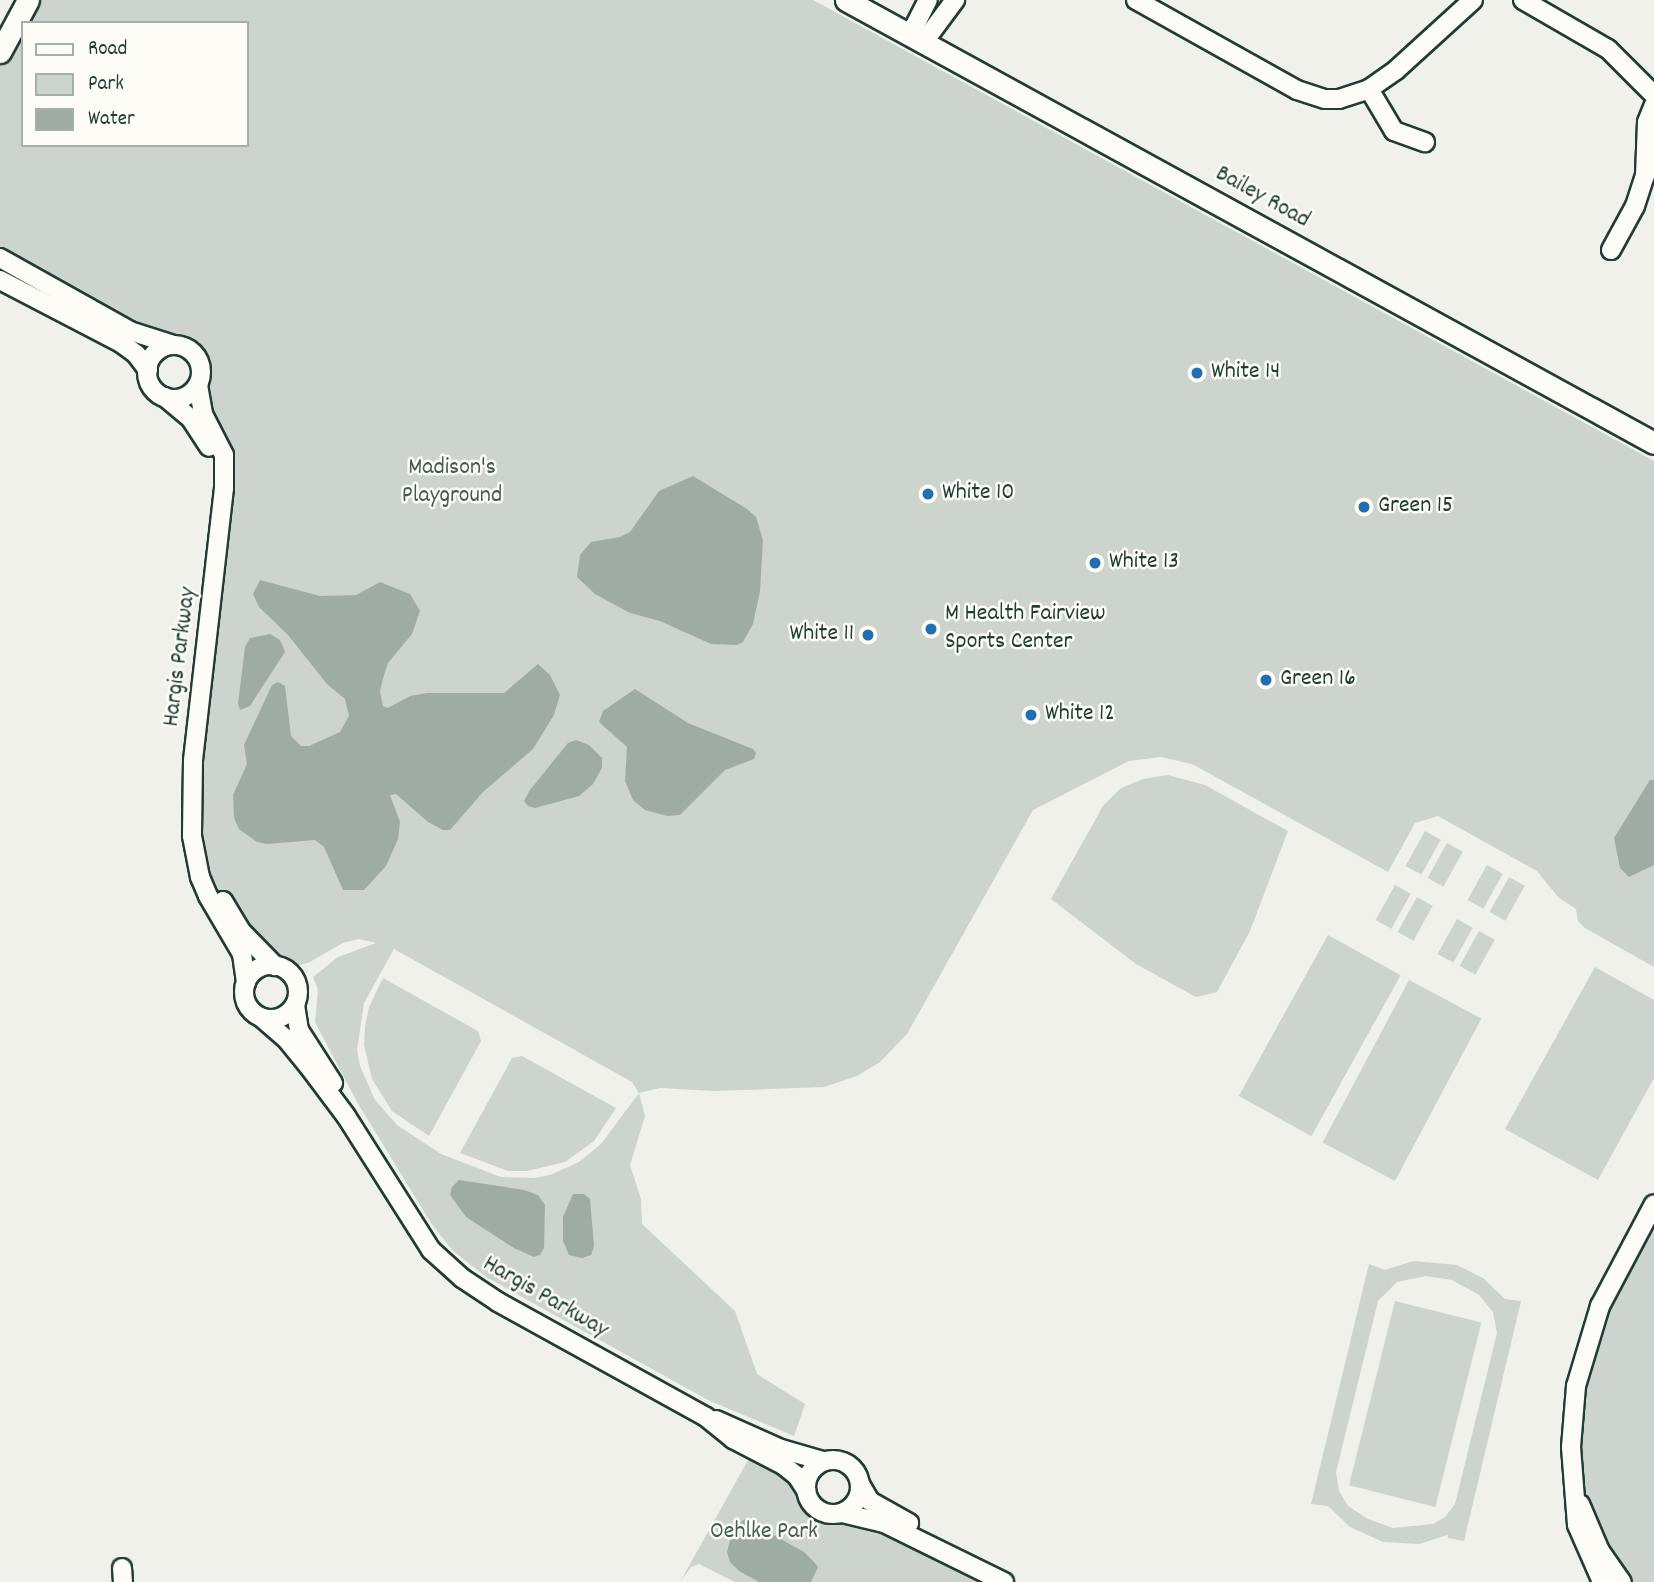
<!DOCTYPE html>
<html>
<head>
<meta charset="utf-8">
<style>
	body { margin:0 }
	#map { position:relative; width:1654px; height:1582px; overflow:hidden; background:#f0f1eb; font-family:Dekko,sans-serif }
	div>[style] { position:absolute }
	.green>* { inset:0; background:#cdd3cd; transform-origin:0 0 }
	.water>* { inset:0; background:#9faca4 }
	.roads { filter:drop-shadow(2px 0 #1f3d34) drop-shadow(-2px 0 #1f3d34) drop-shadow(0 2px #1f3d34) drop-shadow(0 -2px #1f3d34) }
	.minor>* { height:18px; margin:-9px; padding:0 9px; transform-origin:9px; border-radius:9px; background:#fdfcf7 }
	.minor>.ring { margin:-9px; padding:0; box-sizing:content-box; background:none; border:18px solid #fdfcf7; border-radius:50% }
	.major>* { height:21px; margin:-10.5px; padding:0 10.5px; transform-origin:10.5px; border-radius:10.5px; background:#fdfcf7 }
	.dots>* { width:19px; height:19px; translate:-50% -50%; box-sizing:border-box; border:4px solid #fdfcf7; border-radius:50% }
	span { translate:-50% -50%; white-space:nowrap; text-align:center; line-height:1.15; -webkit-text-stroke:5px #fdfcf7; paint-order:stroke }
	.street-label { font-size:24px; color:#1f3d34 }
	.poi-label { font-size:24px; color:#1f3d34 }
	.left { translate:0 -50%; text-align:left }
	.right { translate:-100% -50%; text-align:right }
	.park-label { font-size:24px; color:#425b53 }
	.legend { position:absolute; left:21px; top:21px; width:228px; height:126px; box-sizing:border-box; background:#fdfcf7; border:2px solid #a4b0a9; margin:0; padding:9px 12px; list-style:none; font-size:21px; color:#1f3d34 }
	.legend li { display:flex; align-items:center; gap:14px; height:35px }
	.legend b { width:35px; border:2px solid #a4b0a9 }
</style>
</head>
<body>
<div id="map">
	<div class="green">
		<i style="clip-path:polygon(evenodd,28px 0,813px 0,1654px 461px,1654px 967px,1585px 928px,1578px 921px,1576px 909px,1559px 898px,1537px 871px,1438px 816px,1415px 823px,1388px 872px,1192px 764px,1161px 757px,1129px 761px,1033px 810px,907px 1034px,880px 1062px,857px 1076px,824px 1087px,714px 1091px,660px 1088px,639px 1093px,645px 1116px,630px 1165px,641px 1199px,642px 1224px,735px 1311px,757px 1374px,805px 1404px,794px 1436px,708px 1400px,486px 1277px,452px 1250px,431px 1223px,357px 1102px,315px 1022px,318px 990px,313px 977px,338px 957px,376px 943px,359px 939px,343px 943px,308px 963px,282px 968px,229px 912px,197px 852px,192px 836px,224px 502px,200px 365px,187px 348px,161px 342px,0 258px,0 52px,28px 0,23px 23px,247px 23px,247px 145px,23px 145px,23px 23px,28px 0,394px 949px,632px 1082px,639px 1093px,601px 1144px,579px 1162px,550px 1175px,534px 1178px,501px 1177px,441px 1154px,397px 1125px,375px 1100px,360px 1066px,357px 1050px,364px 1003px,394px 949px)"></i>
		<i style="clip-path:polygon(1168px 775px,1205px 785px,1288px 831px,1250px 931px,1217px 992px,1196px 997px,1136px 964px,1051px 899px,1103px 806px,1121px 788px,1143px 779px)"></i>
		<i style="left:1425px;top:831px;width:18px;height:40px;rotate:29deg"></i>
		<i style="left:1447px;top:843px;width:18px;height:40px;rotate:29deg"></i>
		<i style="left:1487px;top:865px;width:18px;height:40px;rotate:29deg"></i>
		<i style="left:1509px;top:877px;width:18px;height:40px;rotate:29deg"></i>
		<i style="left:1395px;top:885px;width:18px;height:40px;rotate:29deg"></i>
		<i style="left:1417px;top:897px;width:18px;height:40px;rotate:29deg"></i>
		<i style="left:1457px;top:919px;width:18px;height:40px;rotate:29deg"></i>
		<i style="left:1479px;top:931px;width:18px;height:40px;rotate:29deg"></i>
		<i style="left:1328px;top:935px;width:83px;height:184px;rotate:29deg"></i>
		<i style="clip-path:polygon(1595px 967px,1654px 1000px,1654px 1078px,1598px 1180px,1505px 1129px)"></i>
		<i style="clip-path:polygon(383px 978px,478px 1031px,481px 1041px,429px 1136px,392px 1111px,372px 1079px,364px 1045px,365px 1027px,369px 1007px)"></i>
		<i style="left:1409px;top:980px;width:82px;height:184px;rotate:28deg"></i>
		<i style="clip-path:polygon(522px 1056px,616px 1108px,594px 1141px,565px 1162px,527px 1171px,508px 1171px,460px 1153px,512px 1058px)"></i>
		<i style="clip-path:polygon(1654px 1204px,1654px 1582px,1622px 1582px,1588px 1520px,1571px 1447px,1589px 1337px)"></i>
		<i style="clip-path:polygon(evenodd,1413px 1261px,1457px 1265px,1483px 1278px,1505px 1299px,1521px 1301px,1464px 1541px,1448px 1538px,1448px 1535px,1419px 1544px,1383px 1542px,1350px 1527px,1328px 1506px,1311px 1504px,1369px 1264px,1385px 1270px,1413px 1261px,1426px 1276px,1452px 1280px,1479px 1295px,1493px 1312px,1497px 1333px,1455px 1504px,1445px 1517px,1433px 1524px,1393px 1528px,1368px 1519px,1348px 1506px,1339px 1491px,1336px 1472px,1378px 1301px,1397px 1282px,1426px 1276px)"></i>
		<i style="left:1395px;top:1301px;width:89px;height:190px;rotate:14deg"></i>
		<i style="clip-path:polygon(752px 1453px,781px 1468px,800px 1490px,806px 1504px,818px 1514px,863px 1522px,991px 1582px,735px 1582px,699px 1564px,691px 1567px,680px 1582px)"></i>
	</div>
	<div class="water">
		<i style="clip-path:polygon(693px 476px,747px 509px,756px 517px,763px 540px,760px 591px,753px 624px,743px 642px,737px 645px,711px 644px,660px 621px,630px 613px,595px 594px,577px 577px,580px 555px,591px 542px,620px 537px,630px 532px,659px 491px)"></i>
		<i style="clip-path:polygon(260px 580px,320px 596px,356px 595px,380px 582px,410px 594px,420px 611px,412px 634px,388px 663px,384px 675px,380px 691px,383px 706px,388px 708px,410px 696px,428px 693px,504px 693px,538px 664px,550px 675px,560px 695px,554px 715px,533px 749px,483px 792px,450px 830px,443px 830px,428px 822px,396px 794px,390px 795px,400px 822px,398px 839px,386px 866px,364px 890px,343px 890px,324px 847px,315px 840px,267px 844px,257px 842px,239px 829px,234px 818px,233px 795px,247px 764px,244px 745px,272px 685px,278px 682px,285px 686px,291px 736px,301px 746px,309px 746px,340px 732px,349px 716px,345px 699px,327px 684px,288px 635px,259px 607px,253px 594px)"></i>
		<i style="clip-path:polygon(270px 634px,280px 640px,285px 652px,250px 706px,240px 710px,238px 704px,245px 647px,250px 638px)"></i>
		<i style="clip-path:polygon(635px 689px,688px 723px,753px 749px,756px 753px,754px 759px,725px 770px,680px 815px,667px 816px,645px 810px,633px 800px,625px 781px,627px 747px,599px 722px,603px 711px)"></i>
		<i style="clip-path:polygon(576px 740px,589px 745px,602px 758px,602px 768px,593px 784px,579px 796px,535px 808px,528px 806px,524px 801px,530px 790px,568px 743px)"></i>
		<i style="clip-path:polygon(1650px 780px,1654px 780px,1654px 865px,1629px 877px,1620px 868px,1614px 838px)"></i>
		<i style="clip-path:polygon(459px 1180px,524px 1190px,538px 1195px,545px 1205px,544px 1248px,540px 1255px,534px 1257px,514px 1248px,466px 1217px,450px 1195px,452px 1187px)"></i>
		<i style="clip-path:polygon(573px 1194px,584px 1194px,590px 1199px,594px 1246px,591px 1255px,582px 1258px,569px 1255px,563px 1241px,563px 1217px)"></i>
		<i style="clip-path:polygon(745px 1519px,804px 1552px,814px 1562px,818px 1567px,811px 1582px,759px 1582px,739px 1571px,730px 1562px,727px 1552px,733px 1528px)"></i>
	</div>
	<div class="roads">
		<div class="minor">
			<i style="left:1136px;top:0;width:184px;rotate:29.2deg"></i>
			<i style="left:1297px;top:90px;width:29px;rotate:18deg"></i>
			<i style="left:1325px;top:99px;width:14px"></i>
			<i style="left:1339px;top:99px;width:32px;rotate:-18deg"></i>
			<i style="left:1369px;top:89px;width:33px;rotate:-35deg"></i>
			<i style="left:1396px;top:70px;width:104px;rotate:-42.3deg"></i>
			<i style="left:1523px;top:0;width:98px;rotate:30deg"></i>
			<i style="left:1608px;top:49px;width:65px;rotate:45deg"></i>
			<i style="left:910px;top:35px;width:39px;rotate:-63deg"></i>
			<i style="left:923px;top:43px;width:54px;rotate:-53.3deg"></i>
			<i style="left:1369px;top:89px;width:49px;rotate:59.2deg"></i>
			<i style="left:1394px;top:131px;width:33px;rotate:20deg"></i>
			<i style="left:1611px;top:250px;width:50px;rotate:-61.4deg"></i>
			<i style="left:1635px;top:206px;width:32px;rotate:-72deg"></i>
			<i style="left:1645px;top:176px;width:54px;rotate:-87.9deg"></i>
			<i style="left:1647px;top:122px;width:18px;rotate:-68deg"></i>
			<i style="left:0;top:258px;width:149px;rotate:29.3deg"></i>
			<i style="left:130px;top:331px;width:46px;rotate:17.7deg"></i>
			<i style="left:0;top:280px;width:136px;rotate:27.5deg"></i>
			<i style="left:121px;top:343px;width:19px;rotate:36deg"></i>
			<i style="left:136px;top:354px;width:20px;rotate:53deg"></i>
			<i class="ring" style="left:147px;top:345px;width:36px;height:36px"></i>
			<i style="left:198px;top:385px;width:29px;rotate:80deg"></i>
			<i style="left:203px;top:414px;width:46px;rotate:62.9deg"></i>
			<i style="left:224px;top:455px;width:33px;rotate:90deg"></i>
			<i style="left:224px;top:488px;width:275px;rotate:96.5deg"></i>
			<i style="left:193px;top:761px;width:75px;rotate:90.8deg"></i>
			<i style="left:192px;top:836px;width:42px;rotate:79deg"></i>
			<i style="left:200px;top:877px;width:21px;rotate:67deg"></i>
			<i style="left:208px;top:896px;width:67px;rotate:59.6deg"></i>
			<i style="left:242px;top:954px;width:29px;rotate:82deg"></i>
			<i style="left:165px;top:397px;width:34px;rotate:40deg"></i>
			<i style="left:191px;top:419px;width:33px;rotate:57deg"></i>
			<i style="left:223px;top:901px;width:35px;rotate:59deg"></i>
			<i style="left:241px;top:931px;width:49px;rotate:45.8deg"></i>
			<i class="ring" style="left:244px;top:965px;width:36px;height:36px"></i>
			<i style="left:295px;top:1005px;width:25px;rotate:81deg"></i>
			<i style="left:299px;top:1030px;width:63px;rotate:57.3deg"></i>
			<i style="left:262px;top:1018px;width:35px;rotate:41deg"></i>
			<i style="left:288px;top:1041px;width:35px;rotate:51deg"></i>
			<i style="left:310px;top:1068px;width:60px;rotate:53.1deg"></i>
			<i style="left:346px;top:1116px;width:159px;rotate:57.6deg"></i>
			<i style="left:431px;top:1250px;width:42px;rotate:42.1deg"></i>
			<i style="left:462px;top:1278px;width:43px;rotate:33.7deg"></i>
			<i style="left:498px;top:1302px;width:238px;rotate:28.9deg"></i>
			<i style="left:706px;top:1417px;width:35px;rotate:39deg"></i>
			<i style="left:733px;top:1439px;width:56px;rotate:27.5deg"></i>
			<i style="left:783px;top:1465px;width:18px;rotate:38deg"></i>
			<i style="left:797px;top:1476px;width:17px;rotate:57deg"></i>
			<i style="left:716px;top:1420px;width:71px;rotate:24deg"></i>
			<i style="left:781px;top:1449px;width:44px;rotate:15.9deg"></i>
			<i class="ring" style="left:806px;top:1460px;width:36px;height:36px"></i>
			<i style="left:860px;top:1484px;width:20px;rotate:60deg"></i>
			<i style="left:870px;top:1501px;width:45px;rotate:29.4deg"></i>
			<i style="left:1580px;top:1504px;width:51px;rotate:66.9deg"></i>
			<i style="left:1600px;top:1551px;width:38px;rotate:55deg"></i>
			<i style="left:842px;top:1513px;width:43px;rotate:13.4deg"></i>
			<i style="left:884px;top:1523px;width:134px;rotate:26.2deg"></i>
			<i style="left:122px;top:1568px;width:14px;rotate:86deg"></i>
			<i style="left:1602px;top:1582px;width:62px;rotate:-113.7deg"></i>
			<i style="left:1577px;top:1525px;width:78px;rotate:-94.4deg"></i>
			<i style="left:1571px;top:1447px;width:61px;rotate:-85.3deg"></i>
			<i style="left:1576px;top:1386px;width:84px;rotate:-73.3deg"></i>
			<i style="left:1600px;top:1306px;width:115px;rotate:-62.1deg"></i>
		</div>
		<div class="major">
			<i style="left:846px;top:0;width:921px;rotate:28.73deg"></i>
			<i style="left:0;top:52px;width:59px;rotate:-61.7deg"></i>
		</div>
	</div>
	<div class="dots">
		<i style="left:1197px;top:373px;background:#1f6fb2"></i>
		<i style="left:928px;top:494px;background:#1f6fb2"></i>
		<i style="left:1364px;top:507px;background:#1f6fb2"></i>
		<i style="left:1095px;top:563px;background:#1f6fb2"></i>
		<i style="left:931px;top:629px;background:#1f6fb2"></i>
		<i style="left:868px;top:635px;background:#1f6fb2"></i>
		<i style="left:1266px;top:680px;background:#1f6fb2"></i>
		<i style="left:1031px;top:715px;background:#1f6fb2"></i>
	</div>
	<div class="street-label">
		<span style="left:1262px;top:198px;rotate:29deg">Bailey Road</span>
		<span style="left:181px;top:657px;rotate:-83deg">Hargis Parkway</span>
		<span style="left:545px;top:1298px;rotate:30deg">Hargis Parkway</span>
	</div>
	<div class="poi-label">
		<span class="left" style="left:1211px;top:373px">White 14</span>
		<span class="left" style="left:942px;top:494px">White 10</span>
		<span class="left" style="left:1378px;top:507px">Green 15</span>
		<span class="left" style="left:1109px;top:563px">White 13</span>
		<span class="left" style="left:945px;top:629px">M Health Fairview<br>Sports Center</span>
		<span class="right" style="left:854px;top:635px">White 11</span>
		<span class="left" style="left:1280px;top:680px">Green 16</span>
		<span class="left" style="left:1045px;top:715px">White 12</span>
	</div>
	<div class="park-label">
		<span style="left:452px;top:483px">Madison's<br>Playground</span>
		<span style="left:764px;top:1533px">Oehlke Park</span>
	</div>
	<ul class="legend">
	<li><b style="height:9px;background:#fdfcf7"></b>Road</li>
	<li><b style="height:19px;background:#cdd3cd"></b>Park</li>
	<li><b style="height:19px;background:#9faca4"></b>Water</li>
	</ul>
</div>
</body>
</html>
